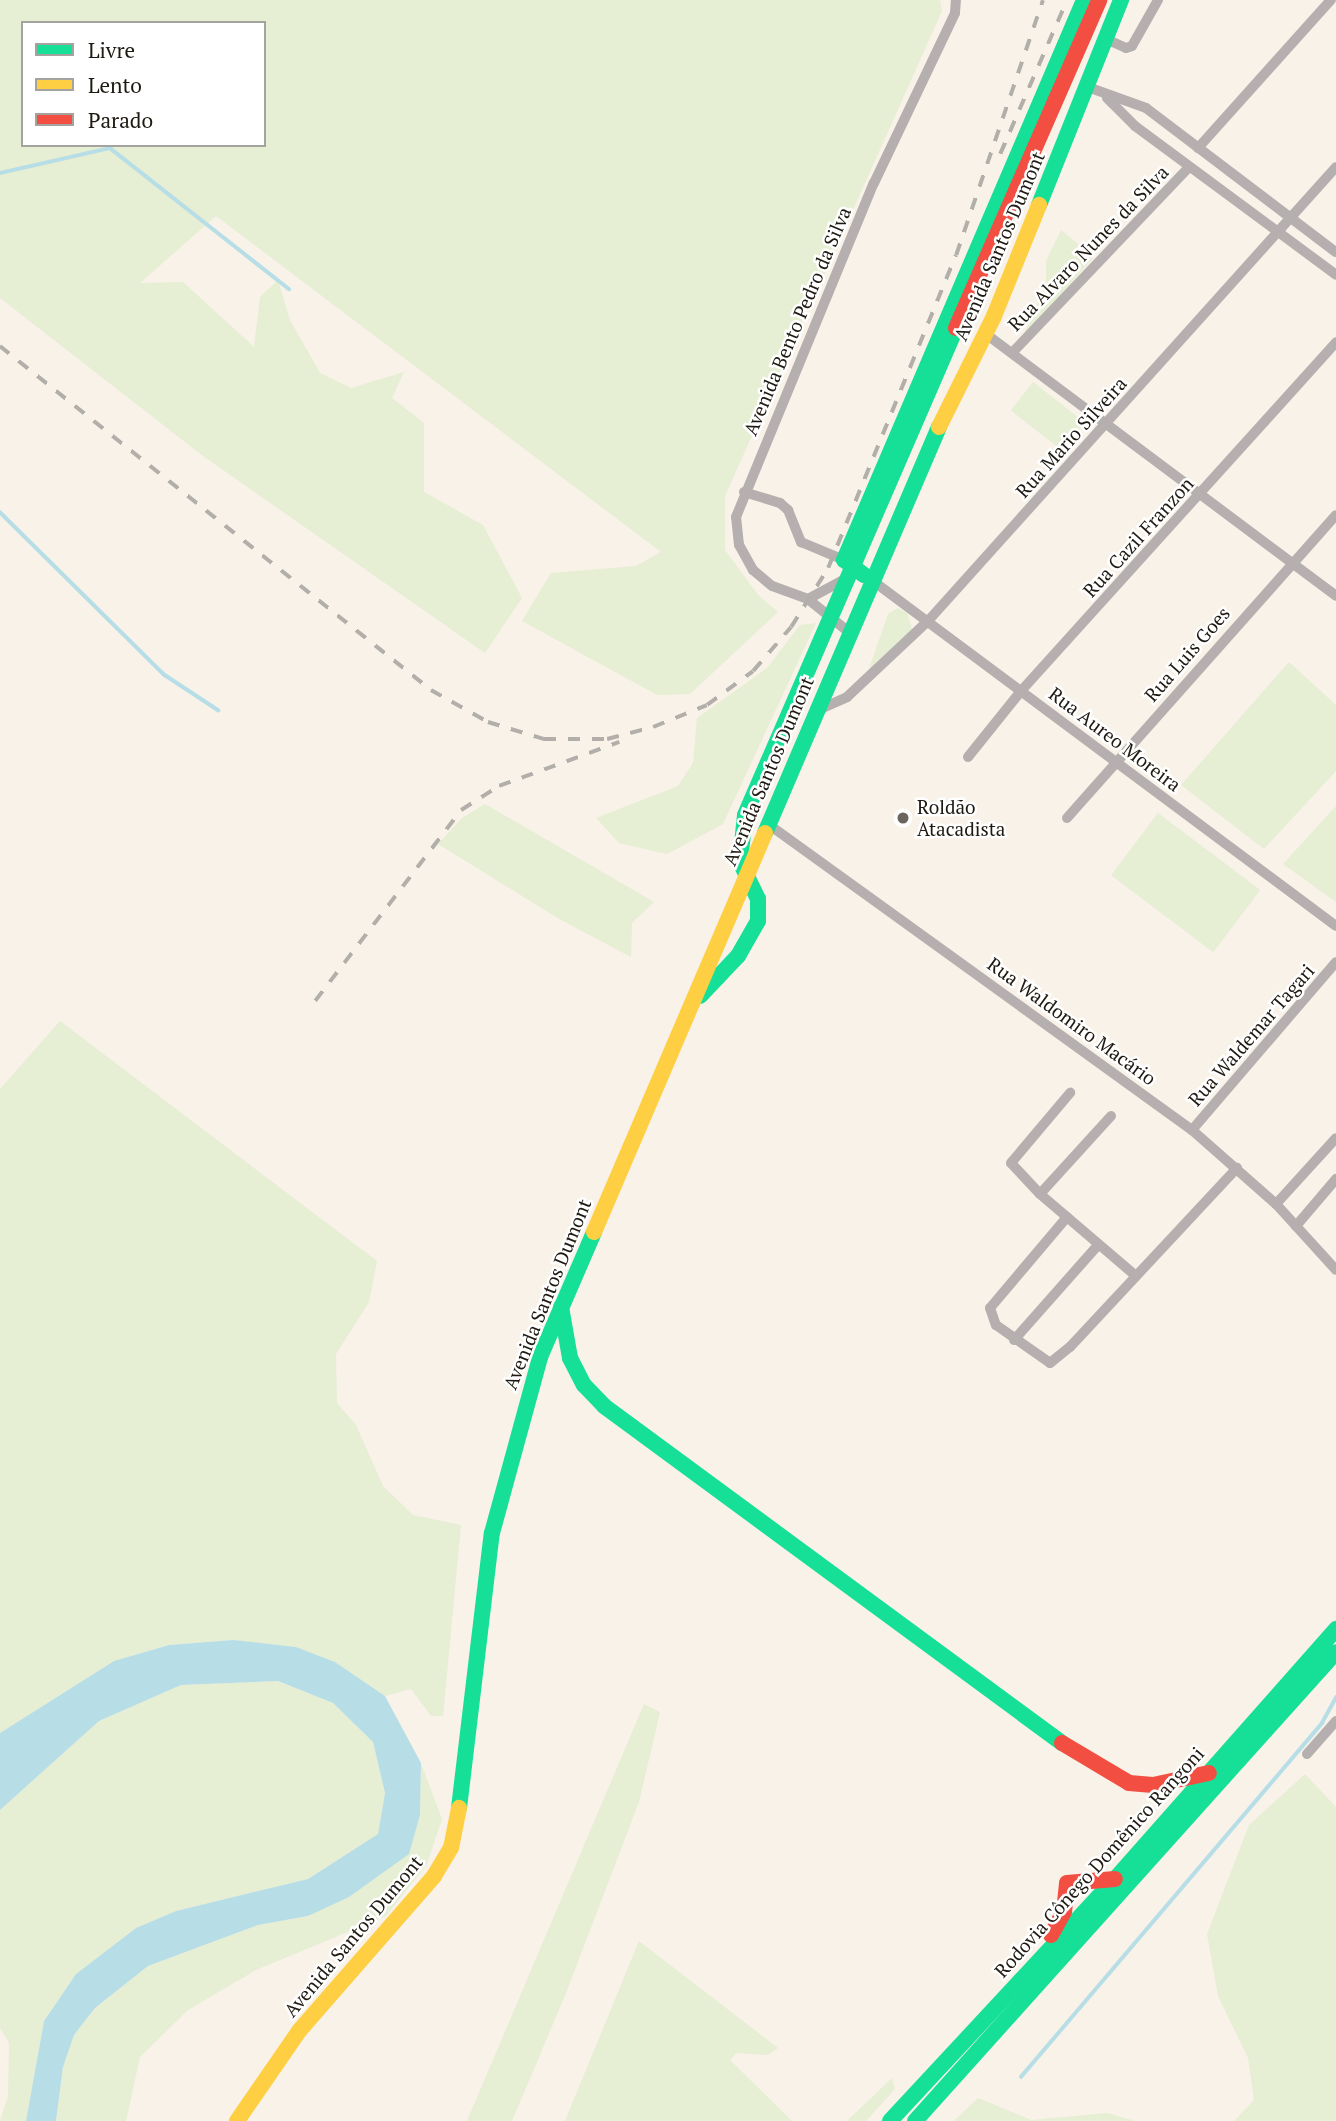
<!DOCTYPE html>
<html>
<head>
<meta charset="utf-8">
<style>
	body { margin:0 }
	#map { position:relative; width:1336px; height:2121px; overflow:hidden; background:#f8f2e8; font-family:"PT Serif",serif }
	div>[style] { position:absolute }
	.green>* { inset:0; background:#e6eed4; transform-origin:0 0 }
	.water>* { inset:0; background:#b7dee6 }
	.stream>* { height:3.5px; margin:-1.75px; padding:0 1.75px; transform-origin:1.75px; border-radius:1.75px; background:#b7dee6 }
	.street>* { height:10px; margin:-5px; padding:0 5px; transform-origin:5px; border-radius:5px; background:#b5b0af }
	.fast>* { height:16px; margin:-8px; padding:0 8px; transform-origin:8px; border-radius:8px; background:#16e098 }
	.slow>* { height:16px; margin:-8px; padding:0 8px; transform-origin:8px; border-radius:8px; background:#ffcf43 }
	.jam>* { height:16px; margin:-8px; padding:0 8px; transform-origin:8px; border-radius:8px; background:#f24e42 }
	.rail>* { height:3.5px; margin-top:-1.75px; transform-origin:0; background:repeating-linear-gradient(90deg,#b2aea9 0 12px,transparent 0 24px) }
	.dots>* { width:19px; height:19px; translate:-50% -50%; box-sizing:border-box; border:4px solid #fff; border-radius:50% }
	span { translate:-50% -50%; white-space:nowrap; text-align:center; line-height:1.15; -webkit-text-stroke:5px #fff; paint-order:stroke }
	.street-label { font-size:19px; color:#1e1a12 }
	.poi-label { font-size:19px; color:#1e1a12 }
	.left { translate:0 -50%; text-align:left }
	.legend { position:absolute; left:21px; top:21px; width:245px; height:126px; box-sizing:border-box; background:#fff; border:2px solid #a5a3a0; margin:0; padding:9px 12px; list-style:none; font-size:21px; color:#1e1a12 }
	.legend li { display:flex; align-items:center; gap:14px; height:35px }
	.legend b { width:35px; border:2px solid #a5a3a0 }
</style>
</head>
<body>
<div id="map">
	<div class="green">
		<i style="clip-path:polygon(evenodd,0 0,940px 0,942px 11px,725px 496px,725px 550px,758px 595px,778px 612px,690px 694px,657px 695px,522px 621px,551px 573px,636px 566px,661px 552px,216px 216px,140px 283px,183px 282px,254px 347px,260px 297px,278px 280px,290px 320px,320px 373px,351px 388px,404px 372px,392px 398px,424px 423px,424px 492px,483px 525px,522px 598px,485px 653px,203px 456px,0 298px,0 0,23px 23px,264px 23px,264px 145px,23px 145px,23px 23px)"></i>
		<i style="clip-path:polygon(1061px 230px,1094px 257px,1021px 340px,1046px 285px,1046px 261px)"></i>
		<i style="left:1033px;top:382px;width:66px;height:36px;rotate:38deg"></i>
		<i style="clip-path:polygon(898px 608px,907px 613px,912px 629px,869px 669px,888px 614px)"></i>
		<i style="clip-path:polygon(816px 623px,723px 824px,667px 854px,619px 843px,596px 818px,678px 786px,693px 763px,697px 718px,767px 668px,800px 625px)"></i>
		<i style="clip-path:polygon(1289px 662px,1336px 705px,1336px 771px,1264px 849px,1181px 785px)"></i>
		<i style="clip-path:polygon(485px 804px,654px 902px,632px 923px,631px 957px,561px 920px,438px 844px,462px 818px)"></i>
		<i style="clip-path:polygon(1336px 806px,1336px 902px,1283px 864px)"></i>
		<i style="left:1158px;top:813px;width:128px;height:78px;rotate:37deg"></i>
		<i style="clip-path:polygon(60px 1021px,377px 1261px,369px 1302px,336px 1354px,337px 1403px,356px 1425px,383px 1486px,413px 1515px,461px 1525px,443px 1716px,431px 1716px,411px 1689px,385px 1696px,335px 1662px,296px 1647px,232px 1640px,169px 1645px,114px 1661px,0 1733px,0 1089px)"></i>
		<i style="clip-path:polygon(278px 1681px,333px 1703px,373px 1742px,385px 1793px,378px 1834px,308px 1879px,176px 1911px,136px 1928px,76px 1974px,44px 2021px,26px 2121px,0 2121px,8px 2096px,9px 2043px,0 2028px,0 1810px,99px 1721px,181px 1685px)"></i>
		<i style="clip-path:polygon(644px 1704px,660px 1712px,639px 1802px,566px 1993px,512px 2121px,467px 2121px)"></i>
		<i style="clip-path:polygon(421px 1763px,442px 1819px,427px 1864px,386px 1916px,256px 1970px,188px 2010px,140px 2057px,126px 2121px,56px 2121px,63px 2067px,74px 2035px,95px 2008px,148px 1966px,258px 1925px,309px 1916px,420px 1815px)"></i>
		<i style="clip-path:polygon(1305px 1774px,1336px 1807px,1336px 2121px,1234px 2121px,1254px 2100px,1248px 2058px,1218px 1996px,1207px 1934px,1249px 1825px)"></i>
		<i style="clip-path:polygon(639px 1941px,778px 2048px,768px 2055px,736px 2053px,730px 2060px,792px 2121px,565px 2121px)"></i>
		<i style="clip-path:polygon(892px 2078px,895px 2089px,866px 2121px,847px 2121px)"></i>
		<i style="clip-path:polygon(978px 2098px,1031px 2120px,1107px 2113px,1135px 2121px,954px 2121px)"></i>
	</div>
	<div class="water">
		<i style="clip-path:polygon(233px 1640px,296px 1647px,335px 1662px,385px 1696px,421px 1763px,420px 1815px,409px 1854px,349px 1897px,308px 1916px,258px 1925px,148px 1966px,95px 2008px,74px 2035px,63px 2067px,56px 2121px,26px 2121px,44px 2021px,76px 1974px,136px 1928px,176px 1911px,308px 1879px,378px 1834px,385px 1793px,373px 1742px,333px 1703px,278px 1681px,181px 1685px,99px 1721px,0 1810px,0 1733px,114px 1661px,169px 1645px)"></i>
	</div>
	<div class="stream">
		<i style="left:0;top:173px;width:113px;rotate:-12.8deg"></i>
		<i style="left:110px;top:148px;width:228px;rotate:38.2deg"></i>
		<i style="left:0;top:512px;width:232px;rotate:44.7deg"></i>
		<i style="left:165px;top:675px;width:64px;rotate:33.4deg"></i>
		<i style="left:1021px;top:2077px;width:465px;rotate:-49.6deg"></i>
		<i style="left:1322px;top:1723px;width:29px;rotate:-61deg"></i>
	</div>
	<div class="street">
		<i style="left:1106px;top:39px;width:22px;rotate:24deg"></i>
		<i style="left:1126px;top:48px;width:6px;rotate:-18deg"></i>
		<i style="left:1132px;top:46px;width:53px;rotate:-60.5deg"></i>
		<i style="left:1085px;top:86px;width:65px;rotate:19.8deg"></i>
		<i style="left:1146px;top:108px;width:238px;rotate:37.2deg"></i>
		<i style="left:1107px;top:98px;width:40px;rotate:45deg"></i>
		<i style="left:1135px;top:126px;width:250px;rotate:36.5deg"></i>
		<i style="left:1198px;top:148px;width:199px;rotate:-48.1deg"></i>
		<i style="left:986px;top:334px;width:437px;rotate:36.8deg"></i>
		<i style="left:1012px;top:353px;width:257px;rotate:-46.4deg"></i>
		<i style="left:744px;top:492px;width:38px;rotate:17deg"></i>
		<i style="left:780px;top:503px;width:11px;rotate:41deg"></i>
		<i style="left:788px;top:510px;width:35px;rotate:68deg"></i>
		<i style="left:801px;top:542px;width:47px;rotate:22.7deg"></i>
		<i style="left:873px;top:581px;width:577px;rotate:36.69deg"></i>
		<i style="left:808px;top:599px;width:42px;rotate:-28.4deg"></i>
		<i style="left:850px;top:633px;width:54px;rotate:-141deg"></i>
		<i style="left:808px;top:599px;width:38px;rotate:-160deg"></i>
		<i style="left:772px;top:586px;width:25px;rotate:-140deg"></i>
		<i style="left:753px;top:570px;width:29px;rotate:-119deg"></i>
		<i style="left:739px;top:545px;width:28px;rotate:-96deg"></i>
		<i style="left:736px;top:517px;width:361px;rotate:-67.6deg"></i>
		<i style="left:874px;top:183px;width:188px;rotate:-64.5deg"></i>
		<i style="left:955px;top:13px;width:13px;rotate:-86deg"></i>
		<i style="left:816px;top:711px;width:34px;rotate:-24deg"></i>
		<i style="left:847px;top:697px;width:111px;rotate:-43.2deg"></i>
		<i style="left:928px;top:621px;width:610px;rotate:-48.05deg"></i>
		<i style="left:968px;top:757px;width:85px;rotate:-51.2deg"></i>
		<i style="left:1021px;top:691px;width:470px;rotate:-47.9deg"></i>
		<i style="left:1067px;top:818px;width:405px;rotate:-48.4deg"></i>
		<i style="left:768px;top:824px;width:523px;rotate:35.82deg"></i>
		<i style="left:1192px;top:1130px;width:112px;rotate:41.4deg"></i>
		<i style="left:1276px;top:1204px;width:89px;rotate:47.7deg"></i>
		<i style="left:1111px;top:1116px;width:105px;rotate:132.3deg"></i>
		<i style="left:1040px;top:1194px;width:126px;rotate:40.5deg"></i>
		<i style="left:1192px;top:1130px;width:221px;rotate:-49.4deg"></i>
		<i style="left:1040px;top:1194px;width:42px;rotate:-133.1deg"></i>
		<i style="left:1011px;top:1163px;width:92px;rotate:-49.9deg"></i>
		<i style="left:1276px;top:1204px;width:89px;rotate:-47.7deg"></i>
		<i style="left:1067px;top:1217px;width:119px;rotate:130.2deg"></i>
		<i style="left:990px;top:1308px;width:18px;rotate:71deg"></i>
		<i style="left:996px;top:1325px;width:66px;rotate:35.1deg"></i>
		<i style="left:1050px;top:1363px;width:26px;rotate:-39deg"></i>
		<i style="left:1070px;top:1347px;width:245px;rotate:-47deg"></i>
		<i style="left:1296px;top:1226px;width:62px;rotate:-49.6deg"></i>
		<i style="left:1014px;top:1340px;width:127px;rotate:-48.5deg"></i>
		<i style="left:1307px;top:1754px;width:44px;rotate:-48.7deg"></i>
	</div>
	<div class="fast">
		<i style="left:1039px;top:205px;width:221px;rotate:-68.2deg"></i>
		<i style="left:864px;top:575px;width:25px;rotate:-143deg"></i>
		<i style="left:844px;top:560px;width:609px;rotate:-66.8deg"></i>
		<i style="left:765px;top:833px;width:442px;rotate:-66.8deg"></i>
		<i style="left:700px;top:996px;width:55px;rotate:-46.5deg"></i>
		<i style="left:738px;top:956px;width:40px;rotate:-60.3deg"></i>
		<i style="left:758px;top:921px;width:22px;rotate:-90deg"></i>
		<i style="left:758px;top:899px;width:41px;rotate:-115.9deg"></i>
		<i style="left:740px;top:862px;width:47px;rotate:-83.9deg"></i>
		<i style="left:745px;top:815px;width:531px;rotate:-66.57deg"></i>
		<i style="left:561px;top:1307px;width:52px;rotate:80deg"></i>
		<i style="left:570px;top:1358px;width:30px;rotate:63deg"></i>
		<i style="left:584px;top:1385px;width:29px;rotate:46deg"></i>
		<i style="left:604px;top:1406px;width:569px;rotate:36.35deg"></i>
		<i style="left:459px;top:1808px;width:277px;rotate:-83.2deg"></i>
		<i style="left:492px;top:1533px;width:182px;rotate:-74.7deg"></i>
		<i style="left:540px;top:1357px;width:136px;rotate:-66.6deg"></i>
		<i style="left:890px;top:2121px;width:330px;rotate:-47.1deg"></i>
		<i style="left:1115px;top:1879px;width:334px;rotate:-48.5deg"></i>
		<i style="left:915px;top:2121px;width:630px;rotate:-48.09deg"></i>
	</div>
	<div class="slow">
		<i style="left:939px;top:427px;width:124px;rotate:-63.6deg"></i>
		<i style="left:994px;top:316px;width:120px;rotate:-67.9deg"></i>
		<i style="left:594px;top:1232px;width:434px;rotate:-66.8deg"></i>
		<i style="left:237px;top:2121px;width:109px;rotate:-55.4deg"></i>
		<i style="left:299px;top:2031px;width:206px;rotate:-48.9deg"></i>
		<i style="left:434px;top:1876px;width:33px;rotate:-59deg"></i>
		<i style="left:451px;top:1848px;width:41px;rotate:-78.7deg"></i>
	</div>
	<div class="jam">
		<i style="left:956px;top:328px;width:358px;rotate:-66.4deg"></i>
		<i style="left:1062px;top:1743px;width:78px;rotate:30.8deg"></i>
		<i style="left:1129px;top:1783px;width:24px;rotate:5deg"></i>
		<i style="left:1153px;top:1785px;width:57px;rotate:-12.1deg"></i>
		<i style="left:1051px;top:1935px;width:26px;rotate:-61deg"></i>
		<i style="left:1064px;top:1912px;width:29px;rotate:-84deg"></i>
		<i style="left:1067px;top:1883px;width:48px;rotate:-4.8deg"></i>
	</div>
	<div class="rail">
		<i style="left:1000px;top:154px;width:168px;rotate:-66.5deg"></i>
		<i style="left:0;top:346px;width:551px;rotate:38.59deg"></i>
		<i style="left:431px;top:690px;width:65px;rotate:29.3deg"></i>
		<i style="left:488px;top:722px;width:59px;rotate:16.9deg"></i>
		<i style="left:544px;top:739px;width:63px"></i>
		<i style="left:607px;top:739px;width:48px;rotate:-14.6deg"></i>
		<i style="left:653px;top:727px;width:58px;rotate:-22.2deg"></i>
		<i style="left:707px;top:705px;width:57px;rotate:-36.5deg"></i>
		<i style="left:753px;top:671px;width:58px;rotate:-49.2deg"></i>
		<i style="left:791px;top:627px;width:70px;rotate:-57.9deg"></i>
		<i style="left:828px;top:568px;width:338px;rotate:-67.8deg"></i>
		<i style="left:956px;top:255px;width:269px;rotate:-71.2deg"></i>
		<i style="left:315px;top:1001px;width:240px;rotate:-52.6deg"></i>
		<i style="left:461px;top:810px;width:45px;rotate:-32.3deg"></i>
		<i style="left:499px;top:786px;width:128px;rotate:-20.1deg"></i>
	</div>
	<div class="dots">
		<i style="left:903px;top:818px;background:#6a665d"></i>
	</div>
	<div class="street-label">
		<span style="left:999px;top:246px;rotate:-67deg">Avenida Santos Dumont</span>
		<span style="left:1088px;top:248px;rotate:-46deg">Rua Alvaro Nunes da Silva</span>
		<span style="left:797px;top:321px;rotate:-67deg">Avenida Bento Pedro da Silva</span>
		<span style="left:1071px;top:437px;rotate:-48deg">Rua Mario Silveira</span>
		<span style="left:1138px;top:537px;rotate:-48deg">Rua Cazil Franzon</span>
		<span style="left:1187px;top:654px;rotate:-49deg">Rua Luis Goes</span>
		<span style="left:1115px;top:739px;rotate:37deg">Rua Aureo Moreira</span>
		<span style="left:768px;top:771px;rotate:-67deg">Avenida Santos Dumont</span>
		<span style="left:1072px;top:1021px;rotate:36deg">Rua Waldomiro Macário</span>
		<span style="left:1251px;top:1035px;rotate:-49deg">Rua Waldemar Tagari</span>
		<span style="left:547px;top:1294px;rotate:-68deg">Avenida Santos Dumont</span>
		<span style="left:1099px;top:1862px;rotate:-48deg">Rodovia Cônego Domênico Rangoni</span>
		<span style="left:353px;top:1936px;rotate:-50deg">Avenida Santos Dumont</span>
	</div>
	<div class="poi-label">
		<span class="left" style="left:917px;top:818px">Roldão<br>Atacadista</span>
	</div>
	<ul class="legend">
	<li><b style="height:9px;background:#16e098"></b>Livre</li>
	<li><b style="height:9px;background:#ffcf43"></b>Lento</li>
	<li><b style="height:9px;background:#f24e42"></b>Parado</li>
	</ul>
</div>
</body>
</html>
